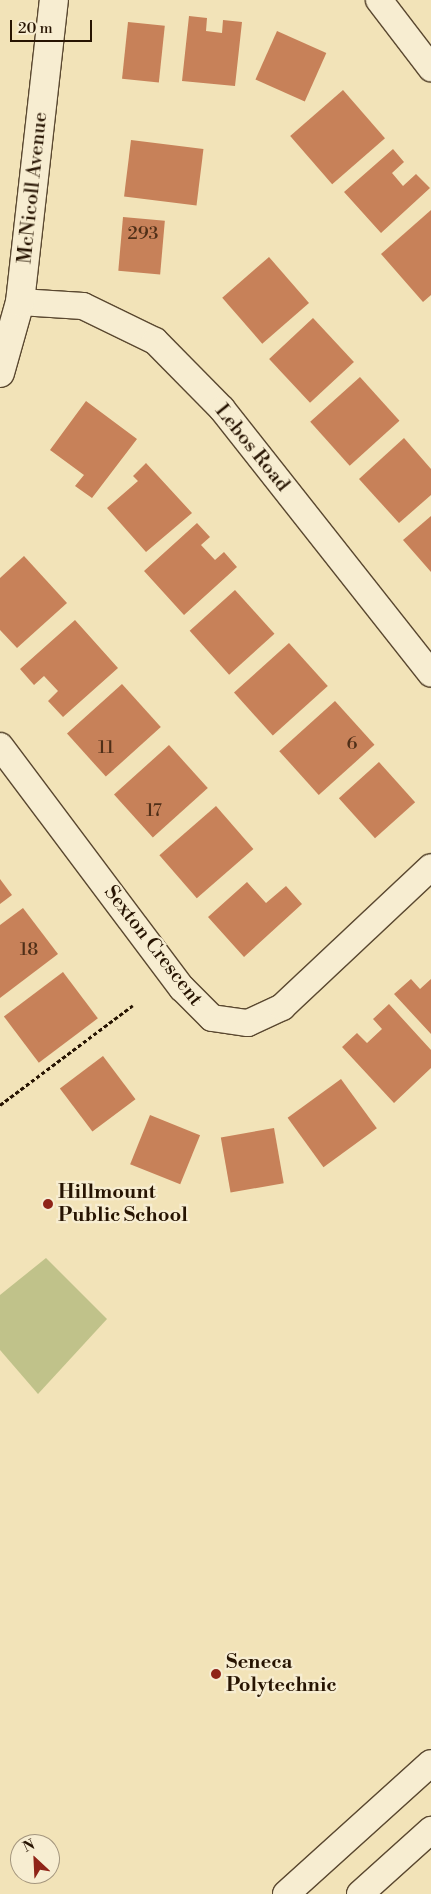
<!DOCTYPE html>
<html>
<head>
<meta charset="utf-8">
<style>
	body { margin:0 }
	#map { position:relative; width:431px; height:1894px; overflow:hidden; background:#f2e3b8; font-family:"Libre Bodoni",serif }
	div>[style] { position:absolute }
	.green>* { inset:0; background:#c0c28a }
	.building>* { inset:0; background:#c78159; transform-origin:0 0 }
	.path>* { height:3px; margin-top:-1.5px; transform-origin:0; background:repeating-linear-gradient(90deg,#271402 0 4px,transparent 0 6.5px) }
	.roads { filter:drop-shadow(1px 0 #5a4830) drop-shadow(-1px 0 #5a4830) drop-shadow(0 1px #5a4830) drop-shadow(0 -1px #5a4830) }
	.minor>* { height:26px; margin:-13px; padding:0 13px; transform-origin:13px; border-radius:13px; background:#f7edd1 }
	.tertiary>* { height:28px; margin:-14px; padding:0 14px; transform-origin:14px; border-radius:14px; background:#f7edd1 }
	.dots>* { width:14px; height:14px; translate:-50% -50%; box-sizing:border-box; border:2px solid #f7edd1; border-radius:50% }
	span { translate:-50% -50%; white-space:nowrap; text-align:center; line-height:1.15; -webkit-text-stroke:4.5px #f7edd1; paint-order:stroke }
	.number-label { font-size:18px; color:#4f2f18 }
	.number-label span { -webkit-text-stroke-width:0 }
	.street-label { font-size:20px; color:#271402 }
	.poi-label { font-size:20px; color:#271402; font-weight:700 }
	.left { translate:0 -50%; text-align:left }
	.north { position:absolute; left:10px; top:1834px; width:50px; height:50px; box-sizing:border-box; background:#f7edd1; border:1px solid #a4967e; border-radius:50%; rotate:335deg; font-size:14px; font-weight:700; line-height:20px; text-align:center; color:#271402 }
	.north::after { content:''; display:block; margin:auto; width:18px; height:22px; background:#8f2418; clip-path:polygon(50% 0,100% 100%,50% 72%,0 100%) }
	.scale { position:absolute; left:10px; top:20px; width:82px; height:22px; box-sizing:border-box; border:2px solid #271402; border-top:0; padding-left:6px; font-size:15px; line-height:18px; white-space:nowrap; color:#271402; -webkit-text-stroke:4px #f7edd1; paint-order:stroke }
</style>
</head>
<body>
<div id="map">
	<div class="green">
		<i style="clip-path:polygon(46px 1258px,107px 1319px,38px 1394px,0 1350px,0 1295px)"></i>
	</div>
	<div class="building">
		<i style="clip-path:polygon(189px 16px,207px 18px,206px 31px,222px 33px,223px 20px,242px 22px,235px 86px,182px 81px)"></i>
		<i style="left:128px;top:22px;width:37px;height:57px;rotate:6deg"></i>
		<i style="left:277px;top:31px;width:54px;height:53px;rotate:24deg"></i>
		<i style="left:343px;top:90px;width:64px;height:70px;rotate:49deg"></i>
		<i style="left:131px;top:140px;width:73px;height:57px;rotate:7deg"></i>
		<i style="clip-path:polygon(393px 149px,404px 162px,392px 173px,403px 186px,416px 174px,430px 188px,381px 233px,344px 192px)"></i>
		<i style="clip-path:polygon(431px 210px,431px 295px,423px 302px,381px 254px)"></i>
		<i style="left:123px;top:217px;width:42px;height:54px;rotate:5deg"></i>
		<i style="left:269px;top:257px;width:61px;height:62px;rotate:49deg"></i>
		<i style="left:313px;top:318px;width:60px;height:60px;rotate:47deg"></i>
		<i style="left:360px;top:377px;width:59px;height:67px;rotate:48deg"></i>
		<i style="clip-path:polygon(86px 401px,137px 439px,92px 498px,75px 486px,84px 475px,50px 450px)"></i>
		<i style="clip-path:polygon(404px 438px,431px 469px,431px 495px,399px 523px,359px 479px)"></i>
		<i style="clip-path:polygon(146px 463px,192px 513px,146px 552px,107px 508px,138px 481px,133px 476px)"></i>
		<i style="clip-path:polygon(431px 516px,431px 572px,403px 540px)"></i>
		<i style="clip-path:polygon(197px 523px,210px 537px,201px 545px,215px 560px,224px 552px,237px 567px,184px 615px,144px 571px)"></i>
		<i style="clip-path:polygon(24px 556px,67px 603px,17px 648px,0 630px,0 578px)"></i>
		<i style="left:235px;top:590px;width:59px;height:61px;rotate:48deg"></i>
		<i style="clip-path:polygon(75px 620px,118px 668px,63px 717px,48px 701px,58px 691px,44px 676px,34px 685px,20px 669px)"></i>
		<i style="left:289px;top:643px;width:58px;height:74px;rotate:48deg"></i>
		<i style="left:122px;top:684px;width:58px;height:74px;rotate:48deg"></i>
		<i style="left:335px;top:701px;width:59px;height:75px;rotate:48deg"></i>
		<i style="left:169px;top:745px;width:58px;height:74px;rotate:48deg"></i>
		<i style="left:379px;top:762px;width:54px;height:54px;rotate:48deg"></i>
		<i style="left:216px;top:806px;width:57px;height:75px;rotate:49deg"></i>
		<i style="clip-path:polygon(0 879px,12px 895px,0 904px)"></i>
		<i style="clip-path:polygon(247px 882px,266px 903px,286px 886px,302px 904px,244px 957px,208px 917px)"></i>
		<i style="clip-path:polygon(23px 908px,58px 954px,0 998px,0 925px)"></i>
		<i style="left:63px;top:972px;width:58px;height:74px;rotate:53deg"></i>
		<i style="clip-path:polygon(411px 979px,420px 989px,431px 979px,431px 1034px,394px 994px)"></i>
		<i style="clip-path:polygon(389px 1004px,431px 1050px,431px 1068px,394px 1103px,342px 1047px,357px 1033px,367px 1043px,382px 1029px,373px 1019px)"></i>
		<i style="left:103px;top:1056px;width:54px;height:54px;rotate:53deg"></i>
		<i style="left:341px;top:1079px;width:61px;height:66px;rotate:54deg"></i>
		<i style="left:150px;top:1115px;width:54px;height:53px;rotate:22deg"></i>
		<i style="left:274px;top:1128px;width:56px;height:54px;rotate:80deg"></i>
	</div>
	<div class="path">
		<i style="left:0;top:1105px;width:166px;rotate:-36.9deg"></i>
	</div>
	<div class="roads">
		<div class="minor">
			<i style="left:379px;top:0;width:86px;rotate:52.6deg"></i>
			<i style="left:20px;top:302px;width:63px;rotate:3.6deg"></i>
			<i style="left:83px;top:306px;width:80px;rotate:25.9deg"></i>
			<i style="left:155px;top:341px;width:95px;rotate:45.4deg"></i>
			<i style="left:222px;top:409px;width:337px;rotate:51.7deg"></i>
			<i style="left:0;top:746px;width:303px;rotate:53.1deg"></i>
			<i style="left:182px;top:988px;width:42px;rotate:45deg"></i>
			<i style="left:212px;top:1018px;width:36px;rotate:8deg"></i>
			<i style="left:248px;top:1023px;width:38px;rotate:-25deg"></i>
			<i style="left:282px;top:1007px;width:204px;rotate:-43.2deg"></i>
			<i style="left:286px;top:1894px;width:195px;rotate:-42.1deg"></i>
			<i style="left:360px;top:1894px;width:96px;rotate:-42deg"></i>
		</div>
		<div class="tertiary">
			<i style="left:0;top:373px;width:74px;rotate:-74.3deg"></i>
			<i style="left:20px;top:302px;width:304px;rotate:-83.6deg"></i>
		</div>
	</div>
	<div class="dots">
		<i style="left:48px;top:1204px;background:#8f2418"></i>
		<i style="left:216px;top:1674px;background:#8f2418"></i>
	</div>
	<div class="number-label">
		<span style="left:143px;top:234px">293</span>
		<span style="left:352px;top:744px">6</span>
		<span style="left:106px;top:748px">11</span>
		<span style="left:154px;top:811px">17</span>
		<span style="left:29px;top:950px">18</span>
	</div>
	<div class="street-label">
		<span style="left:33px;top:188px;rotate:-84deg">McNicoll Avenue</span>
		<span style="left:252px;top:448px;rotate:51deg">Lebos Road</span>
		<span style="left:153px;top:946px;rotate:52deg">Sexton Crescent</span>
	</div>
	<div class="poi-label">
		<span class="left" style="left:58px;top:1204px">Hillmount<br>Public School</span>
		<span class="left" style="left:226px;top:1674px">Seneca<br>Polytechnic</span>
	</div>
	<div class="north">N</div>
	<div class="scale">20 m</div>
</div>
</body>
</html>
